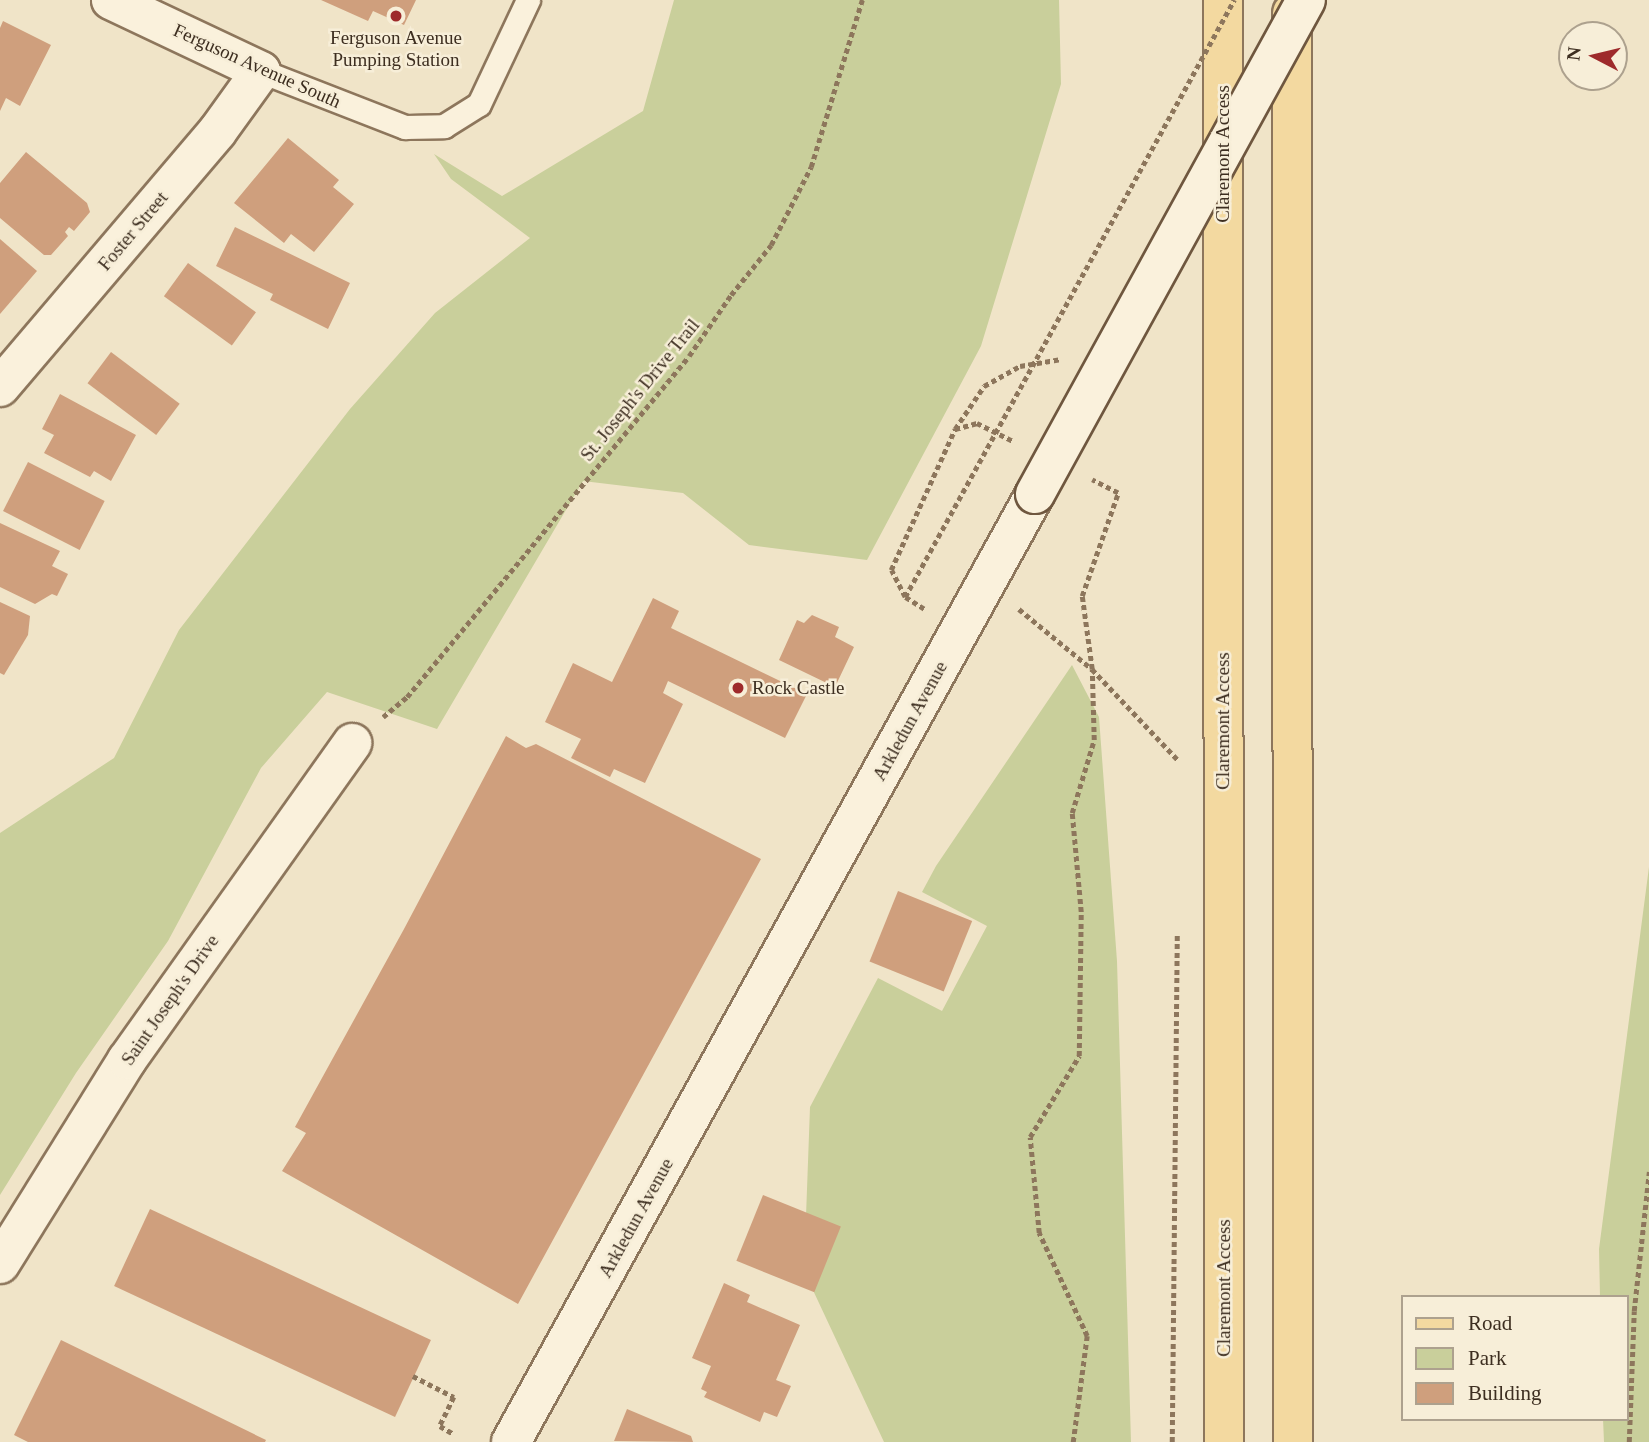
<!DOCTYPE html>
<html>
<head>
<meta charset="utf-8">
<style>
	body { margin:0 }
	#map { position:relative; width:1649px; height:1442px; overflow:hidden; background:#f0e4c8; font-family:"Times New Roman",serif }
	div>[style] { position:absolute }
	.green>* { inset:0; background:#c9cf9b }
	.building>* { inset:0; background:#cf9f7d; transform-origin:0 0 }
	.path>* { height:4.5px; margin-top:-2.25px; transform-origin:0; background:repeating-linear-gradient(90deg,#8d765c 0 5px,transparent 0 8.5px) }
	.roads { filter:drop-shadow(2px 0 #8d765c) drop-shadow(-2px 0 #8d765c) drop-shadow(0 2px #8d765c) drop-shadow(0 -2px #8d765c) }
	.lane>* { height:23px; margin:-11.5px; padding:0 11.5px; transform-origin:11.5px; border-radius:11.5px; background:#faf1dc }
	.street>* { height:38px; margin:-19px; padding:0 19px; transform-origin:19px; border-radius:19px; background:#faf1dc }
	.secondary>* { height:38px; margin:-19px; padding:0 19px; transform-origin:19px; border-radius:19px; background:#faf1dc }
	.primary>* { height:38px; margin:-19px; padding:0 19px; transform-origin:19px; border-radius:19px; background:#f3d9a0 }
	.path-bridge>* { height:4.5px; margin-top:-2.25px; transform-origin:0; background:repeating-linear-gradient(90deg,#8d765c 0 5px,transparent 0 8.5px) }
	.bridges { filter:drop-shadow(2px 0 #6f573f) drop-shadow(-2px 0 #6f573f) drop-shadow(0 2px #6f573f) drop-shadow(0 -2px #6f573f) }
	.secondary-bridge>* { height:38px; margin:-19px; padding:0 19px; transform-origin:19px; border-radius:19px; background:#faf1dc }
	.dots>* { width:19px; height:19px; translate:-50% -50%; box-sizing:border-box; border:4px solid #f7eed8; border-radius:50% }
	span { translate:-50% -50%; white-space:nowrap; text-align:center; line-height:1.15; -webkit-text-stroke:5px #f7eed8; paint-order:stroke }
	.poi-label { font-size:19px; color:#3d2e20 }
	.left { translate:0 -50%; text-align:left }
	.street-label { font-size:19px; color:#3d2e20 }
	.legend { position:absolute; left:1401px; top:1295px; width:228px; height:126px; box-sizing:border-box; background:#f7eed8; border:2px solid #ada18e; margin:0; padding:9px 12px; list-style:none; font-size:21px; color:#3d2e20 }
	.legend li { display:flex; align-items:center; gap:14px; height:35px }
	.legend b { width:35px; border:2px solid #ada18e }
	.north { position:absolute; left:1558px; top:21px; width:70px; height:70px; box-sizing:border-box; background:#f7eed8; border:2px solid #ada18e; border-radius:50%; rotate:277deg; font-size:19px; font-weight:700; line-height:28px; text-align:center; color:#3d2e20 }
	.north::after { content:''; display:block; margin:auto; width:24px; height:32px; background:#9e2a2b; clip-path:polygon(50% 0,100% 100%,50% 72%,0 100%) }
</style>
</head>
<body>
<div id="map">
	<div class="green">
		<i style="clip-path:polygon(674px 0,1059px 0,1061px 84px,981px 346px,867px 560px,749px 545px,683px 493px,583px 481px,437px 729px,327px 692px,261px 768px,168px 941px,76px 1073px,0 1195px,0 833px,114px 758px,179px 630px,350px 409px,435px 313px,530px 238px,451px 179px,434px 154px,502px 196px,643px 111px)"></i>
		<i style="clip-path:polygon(1072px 665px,1099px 717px,1117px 961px,1131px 1442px,884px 1442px,804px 1271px,810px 1107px,878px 978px,942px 1011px,987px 926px,922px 892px,936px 866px)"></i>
		<i style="clip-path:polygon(1649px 867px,1649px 1442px,1604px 1442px,1603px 1419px,1626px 1419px,1626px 1297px,1600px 1297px,1599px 1249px)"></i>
	</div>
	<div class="building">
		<i style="clip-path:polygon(321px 0,416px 0,404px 25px,373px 11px,368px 21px)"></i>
		<i style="clip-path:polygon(3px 21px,51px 45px,20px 106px,6px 98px,0 111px,0 28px)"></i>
		<i style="clip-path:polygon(288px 138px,339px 180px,333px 187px,354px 204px,314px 252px,291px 234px,284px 243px,234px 203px)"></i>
		<i style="clip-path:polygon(26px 152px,87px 203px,90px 212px,74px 231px,69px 227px,65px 232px,68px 236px,51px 255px,44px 255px,0 218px,0 183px)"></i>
		<i style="clip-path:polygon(235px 227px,350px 283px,328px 329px,270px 300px,273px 294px,216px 266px)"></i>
		<i style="clip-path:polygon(0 239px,37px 271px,0 314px)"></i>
		<i style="left:188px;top:263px;width:84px;height:41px;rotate:36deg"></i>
		<i style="left:111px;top:352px;width:86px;height:39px;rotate:37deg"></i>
		<i style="clip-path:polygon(60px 394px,136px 435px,111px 481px,94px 471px,90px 477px,44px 453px,54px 435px,42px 429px)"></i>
		<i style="left:28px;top:462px;width:86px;height:55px;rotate:27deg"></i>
		<i style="clip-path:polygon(0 523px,60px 551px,52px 566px,68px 574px,57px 596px,52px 594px,35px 604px,0 587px)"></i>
		<i style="clip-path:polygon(653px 598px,679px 611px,671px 628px,807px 694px,785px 738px,668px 681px,663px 693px,683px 704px,645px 783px,614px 769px,610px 777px,571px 758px,581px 739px,545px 722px,573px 663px,612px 682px)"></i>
		<i style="clip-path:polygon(0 602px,30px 616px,28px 635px,4px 675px,0 673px)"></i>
		<i style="clip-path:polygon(812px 615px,839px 627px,835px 637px,854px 647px,835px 687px,779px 660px,797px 620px,804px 623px)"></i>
		<i style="clip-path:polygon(506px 736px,526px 748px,536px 744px,761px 859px,518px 1304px,282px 1171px,306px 1133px,295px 1127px,404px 929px)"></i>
		<i style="left:898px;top:891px;width:80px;height:76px;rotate:22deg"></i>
		<i style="left:763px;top:1195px;width:84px;height:71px;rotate:22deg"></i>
		<i style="left:150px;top:1209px;width:310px;height:85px;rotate:25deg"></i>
		<i style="clip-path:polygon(724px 1283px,750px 1295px,747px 1302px,800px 1325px,776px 1380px,791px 1386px,777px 1417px,764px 1412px,760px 1422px,704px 1397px,707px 1392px,701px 1389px,711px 1366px,692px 1358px)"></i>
		<i style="clip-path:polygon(61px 1340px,266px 1440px,265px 1442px,28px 1442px,14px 1435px)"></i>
		<i style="clip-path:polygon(627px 1409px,691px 1436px,693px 1442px,614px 1441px)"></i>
	</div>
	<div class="path">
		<i style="left:955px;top:429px;width:23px;rotate:-15deg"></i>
		<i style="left:977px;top:423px;width:42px;rotate:26.6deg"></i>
		<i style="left:924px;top:609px;width:22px;rotate:-148deg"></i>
		<i style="left:905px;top:597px;width:30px;rotate:-117deg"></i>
		<i style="left:891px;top:570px;width:155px;rotate:-65.6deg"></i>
		<i style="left:955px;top:429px;width:52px;rotate:-56deg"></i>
		<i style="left:984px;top:386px;width:41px;rotate:-29.1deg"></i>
		<i style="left:1020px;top:366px;width:42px;rotate:-9.7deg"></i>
		<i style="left:1019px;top:609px;width:94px;rotate:39.4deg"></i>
		<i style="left:1092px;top:669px;width:125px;rotate:46.6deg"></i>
		<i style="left:383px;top:717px;width:31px;rotate:-40deg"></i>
		<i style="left:407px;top:697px;width:442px;rotate:-50.4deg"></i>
		<i style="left:689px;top:356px;width:74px;rotate:-55.5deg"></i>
		<i style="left:731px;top:295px;width:64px;rotate:-51.3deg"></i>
		<i style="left:771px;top:245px;width:88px;rotate:-62.9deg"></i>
		<i style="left:811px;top:167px;width:175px;rotate:-73deg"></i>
		<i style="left:413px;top:1376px;width:46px;rotate:27.1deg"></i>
		<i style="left:454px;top:1397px;width:32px;rotate:116deg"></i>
		<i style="left:440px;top:1426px;width:16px;rotate:30deg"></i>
		<i style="left:1073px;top:1442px;width:107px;rotate:-82.5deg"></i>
		<i style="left:1087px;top:1336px;width:114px;rotate:-115deg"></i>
		<i style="left:1039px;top:1233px;width:96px;rotate:-95.4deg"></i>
		<i style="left:1030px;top:1137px;width:95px;rotate:-58.8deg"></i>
		<i style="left:1079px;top:1056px;width:144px;rotate:-89.2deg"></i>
		<i style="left:1081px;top:912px;width:99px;rotate:-95.2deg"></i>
		<i style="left:1072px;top:813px;width:76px;rotate:-73.2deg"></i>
		<i style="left:1094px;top:740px;width:71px;rotate:-91.6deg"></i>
		<i style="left:1092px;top:669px;width:74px;rotate:-97.8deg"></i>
		<i style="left:1082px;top:596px;width:109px;rotate:-70.7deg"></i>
		<i style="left:1118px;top:493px;width:29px;rotate:-153deg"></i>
		<i style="left:1172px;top:1442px;width:507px;rotate:-89.43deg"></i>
		<i style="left:1629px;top:1442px;width:131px;rotate:-87.8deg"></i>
		<i style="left:1634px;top:1311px;width:140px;rotate:-83.8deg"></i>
	</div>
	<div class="roads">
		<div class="lane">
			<i style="left:261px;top:71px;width:155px;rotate:21.3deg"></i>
			<i style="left:405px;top:127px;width:39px;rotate:-1deg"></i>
			<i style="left:444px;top:126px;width:41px;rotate:-32.2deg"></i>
			<i style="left:479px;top:104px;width:115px;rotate:-64.8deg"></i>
		</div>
		<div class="street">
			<i style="left:0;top:387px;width:335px;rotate:-49.6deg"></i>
			<i style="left:217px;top:132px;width:75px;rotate:-54.2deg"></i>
			<i style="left:261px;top:71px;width:166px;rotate:-154.7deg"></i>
			<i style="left:0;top:1264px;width:240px;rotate:-58.1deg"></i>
			<i style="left:127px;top:1060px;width:389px;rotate:-54.6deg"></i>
		</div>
		<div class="secondary">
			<i style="left:511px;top:1442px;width:1083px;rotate:-61.07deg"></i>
		</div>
		<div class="primary">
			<i style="left:1223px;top:0;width:1442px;rotate:89.96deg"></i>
			<i style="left:1292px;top:13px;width:1429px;rotate:89.96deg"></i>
		</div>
	</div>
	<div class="path-bridge">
		<i style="left:905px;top:597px;width:682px;rotate:-61.14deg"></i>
	</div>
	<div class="bridges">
		<div class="secondary-bridge">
			<i style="left:1035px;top:494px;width:563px;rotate:-61.25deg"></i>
		</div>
	</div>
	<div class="dots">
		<i style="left:396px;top:16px;background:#9e2a2b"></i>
		<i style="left:738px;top:688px;background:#9e2a2b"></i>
	</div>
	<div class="poi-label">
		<span style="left:396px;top:49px">Ferguson Avenue<br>Pumping Station</span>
		<span class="left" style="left:752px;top:688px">Rock Castle</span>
	</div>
	<div class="street-label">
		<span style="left:257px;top:66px;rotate:24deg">Ferguson Avenue South</span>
		<span style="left:1223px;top:154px;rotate:-90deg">Claremont Access</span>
		<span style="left:133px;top:231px;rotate:-50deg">Foster Street</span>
		<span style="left:640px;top:390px;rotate:-51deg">St. Joseph's Drive Trail</span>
		<span style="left:910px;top:721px;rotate:-61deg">Arkledun Avenue</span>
		<span style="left:1223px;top:721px;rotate:-90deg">Claremont Access</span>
		<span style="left:170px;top:1000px;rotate:-55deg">Saint Joseph's Drive</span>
		<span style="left:636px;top:1218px;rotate:-61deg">Arkledun Avenue</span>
		<span style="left:1224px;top:1288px;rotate:-90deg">Claremont Access</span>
	</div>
	<ul class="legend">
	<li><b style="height:9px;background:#f3d9a0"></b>Road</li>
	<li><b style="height:19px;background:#c9cf9b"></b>Park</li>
	<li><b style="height:19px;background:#cf9f7d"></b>Building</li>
	</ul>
	<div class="north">N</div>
</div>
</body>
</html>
